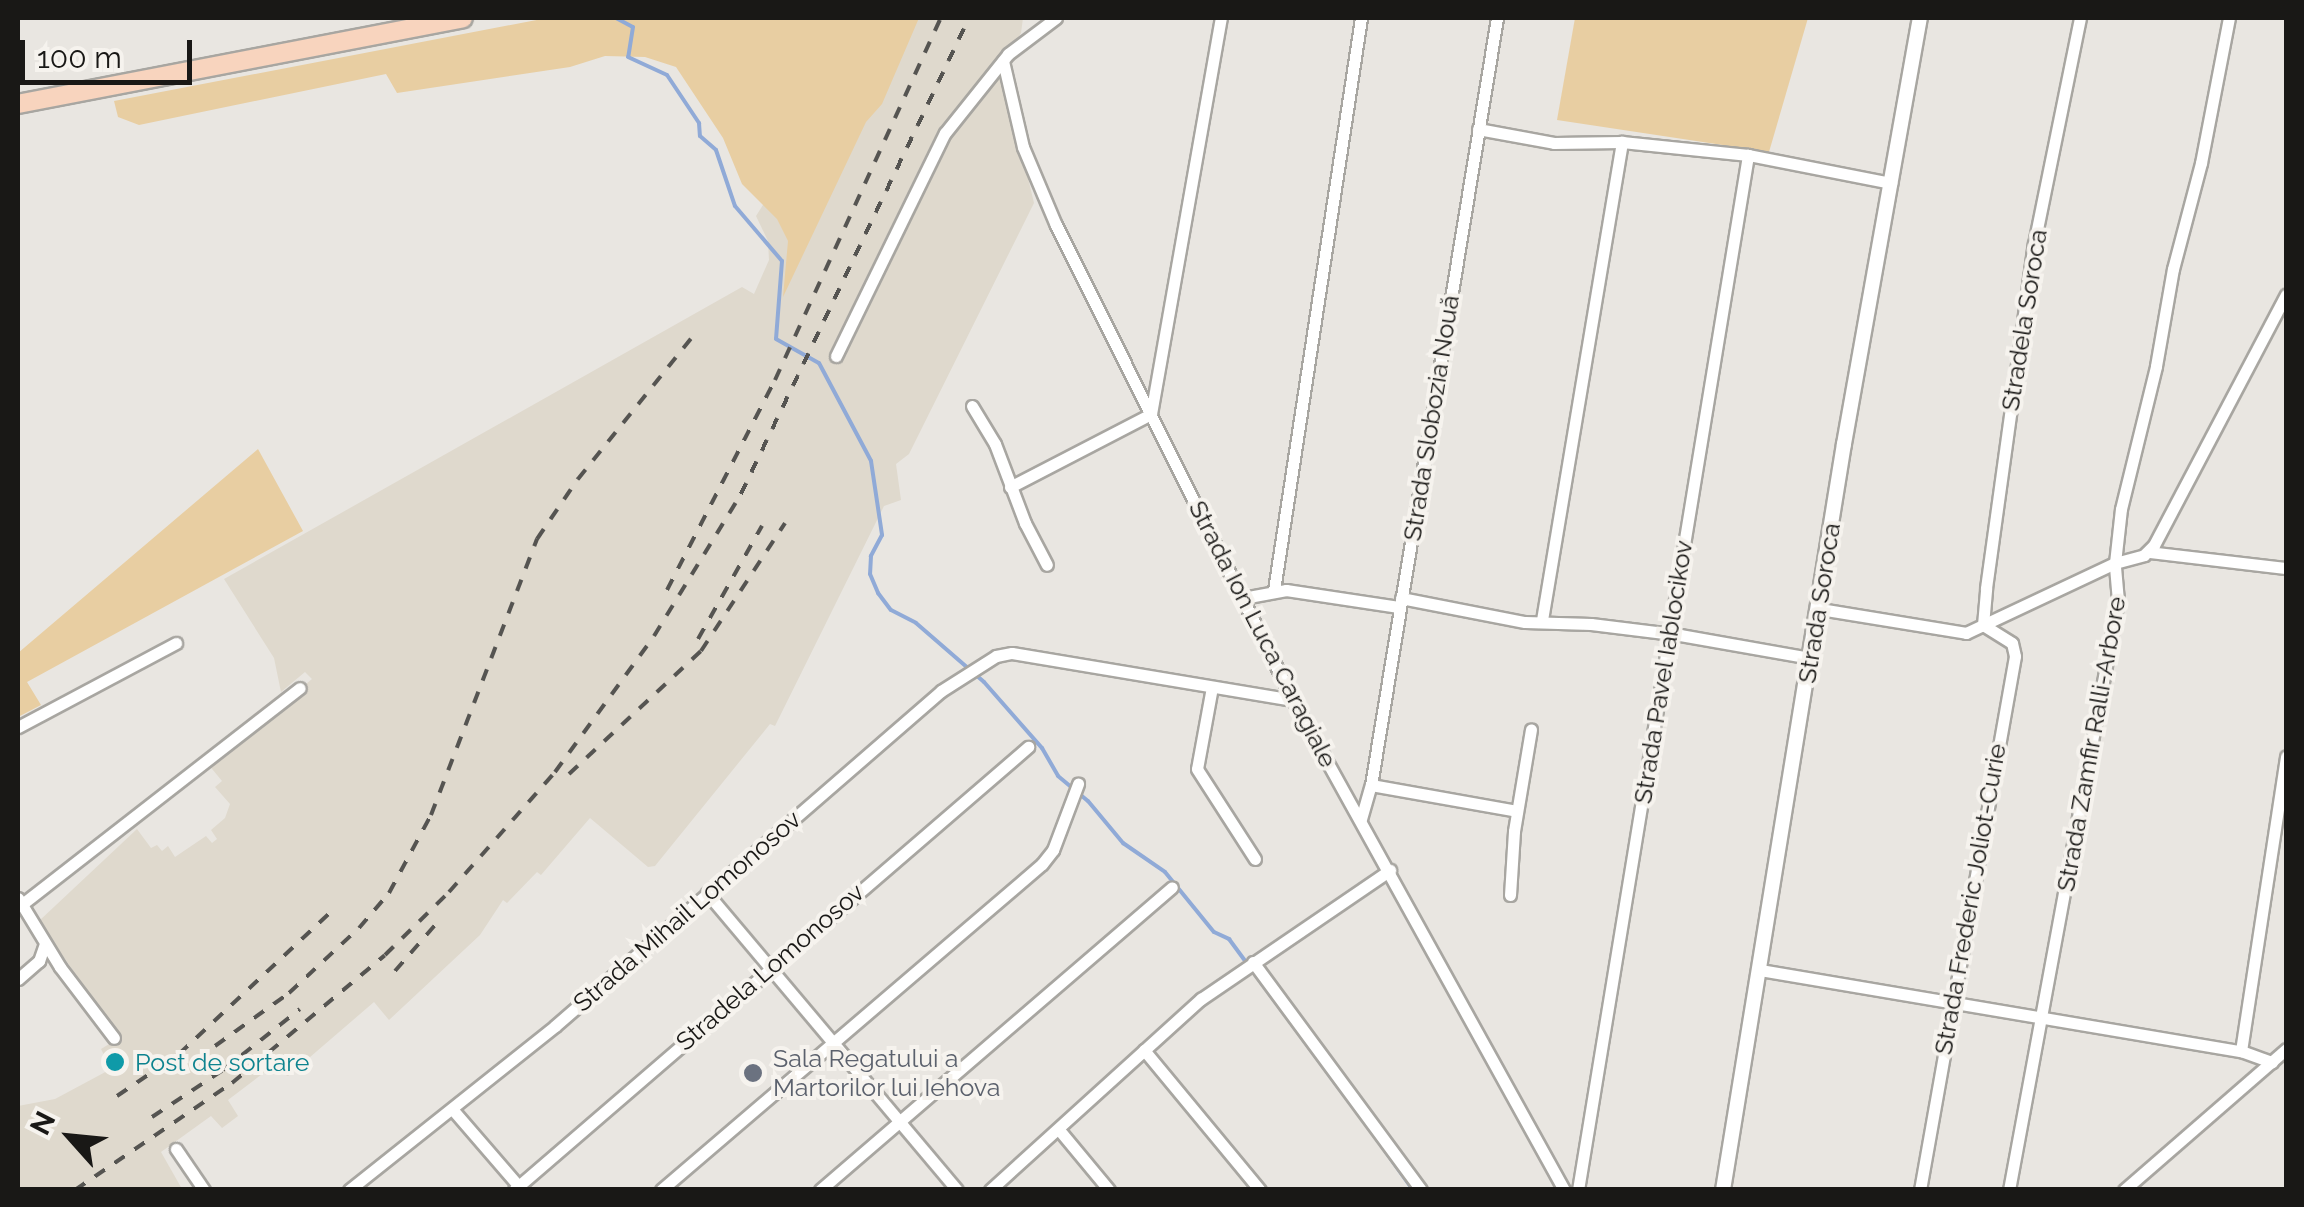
<!DOCTYPE html>
<html>
<head>
<meta charset="utf-8">
<style>
	body { margin:0 }
	#map { position:relative; width:2304px; height:1207px; overflow:hidden; background:#e9e6e1; font-family:Raleway,sans-serif }
	div>[style] { position:absolute }
	.built>* { inset:0; background:#dfd9cd }
	.green>* { inset:0; background:#e8cea2 }
	.stream>* { height:4px; margin:-2px; padding:0 2px; transform-origin:2px; border-radius:2px; background:#90aad7 }
	.roads { filter:drop-shadow(2px 0 #a8a6a1) drop-shadow(-2px 0 #a8a6a1) drop-shadow(0 2px #a8a6a1) drop-shadow(0 -2px #a8a6a1) }
	.minor>* { height:11px; margin:-5.5px; padding:0 5.5px; transform-origin:5.5px; border-radius:5.5px; background:#fff }
	.tertiary>* { height:14px; margin:-7px; padding:0 7px; transform-origin:7px; border-radius:7px; background:#fff }
	.trunk>* { height:18px; margin:-9px; padding:0 9px; transform-origin:9px; border-radius:9px; background:#f8d4be }
	.rail>* { height:4px; margin-top:-2px; transform-origin:0; background:repeating-linear-gradient(90deg,#555451 0 12px,transparent 0 24px) }
	.dots>* { width:28px; height:28px; translate:-50% -50%; box-sizing:border-box; border:5px solid #f6f3ee; border-radius:50% }
	span { translate:-50% -50%; white-space:nowrap; text-align:center; line-height:1.15; -webkit-text-stroke:8px #f6f3ee; paint-order:stroke }
	.street-label { font-size:25px; color:#191816 }
	.worship-label { font-size:25px; color:#5b616d }
	.left { translate:0 -50%; text-align:left }
	.culture-label { font-size:25px; color:#0d838f }
	.frame { position:absolute; inset:0; border:20px solid #191816; pointer-events:none }
	.north { position:absolute; left:20px; top:1087px; width:100px; height:100px; -webkit-text-stroke:8px #f6f3ee; paint-order:stroke; rotate:297deg; font-size:28px; font-weight:700; line-height:40px; text-align:center; color:#191816 }
	.north::after { content:''; display:block; margin:auto; width:35px; height:45px; background:#191816; clip-path:polygon(50% 0,100% 100%,50% 72%,0 100%) }
	.scale { position:absolute; left:20px; top:40px; width:172px; height:45px; box-sizing:border-box; border:5px solid #191816; border-top:0; padding-left:12px; font-size:30px; line-height:35px; white-space:nowrap; color:#191816; -webkit-text-stroke:8px #f6f3ee; paint-order:stroke }
</style>
</head>
<body>
<div id="map">
	<div class="built">
		<i style="clip-path:polygon(817px 18px,1023px 18px,1021px 33px,1007px 55px,1004px 79px,1034px 203px,909px 454px,896px 464px,901px 500px,884px 506px,775px 726px,770px 724px,655px 866px,648px 867px,590px 818px,541px 875px,537px 872px,507px 903px,503px 900px,480px 935px,389px 1020px,374px 1002px,288px 1076px,270px 1068px,228px 1100px,238px 1116px,222px 1128px,211px 1116px,161px 1152px,182px 1189px,18px 1190px,18px 1106px,55px 1099px,111px 1069px,101px 1049px,119px 1038px,39px 921px,137px 829px,151px 848px,157px 845px,162px 851px,168px 846px,175px 857px,206px 836px,212px 843px,217px 839px,211px 830px,225px 818px,230px 804px,215px 787px,222px 781px,208px 764px,312px 679px,305px 672px,281px 692px,274px 658px,224px 579px,742px 287px,754px 294px,769px 260px,768px 241px,756px 216px,775px 186px)"></i>
	</div>
	<div class="green">
		<i style="clip-path:polygon(547px 18px,919px 18px,882px 104px,866px 122px,783px 297px,788px 241px,777px 219px,742px 184px,723px 138px,676px 67px,645px 57px,605px 56px,570px 67px,397px 93px,386px 74px,139px 125px,118px 117px,114px 101px)"></i>
		<i style="clip-path:polygon(1575px 18px,1808px 18px,1769px 152px,1557px 120px)"></i>
		<i style="clip-path:polygon(258px 449px,303px 531px,27px 682px,41px 705px,18px 717px,18px 653px)"></i>
	</div>
	<div class="stream">
		<i style="left:616px;top:18px;width:19px;rotate:28deg"></i>
		<i style="left:633px;top:27px;width:30px;rotate:99deg"></i>
		<i style="left:628px;top:57px;width:43px;rotate:24.8deg"></i>
		<i style="left:667px;top:75px;width:58px;rotate:56.3deg"></i>
		<i style="left:699px;top:123px;width:13px;rotate:86deg"></i>
		<i style="left:700px;top:136px;width:21px;rotate:41deg"></i>
		<i style="left:716px;top:150px;width:59px;rotate:71.3deg"></i>
		<i style="left:735px;top:206px;width:72px;rotate:49.5deg"></i>
		<i style="left:782px;top:261px;width:78px;rotate:94.4deg"></i>
		<i style="left:776px;top:339px;width:49px;rotate:29.2deg"></i>
		<i style="left:819px;top:363px;width:111px;rotate:62deg"></i>
		<i style="left:871px;top:461px;width:75px;rotate:81.5deg"></i>
		<i style="left:882px;top:535px;width:24px;rotate:118deg"></i>
		<i style="left:871px;top:556px;width:18px;rotate:93deg"></i>
		<i style="left:870px;top:574px;width:21px;rotate:67deg"></i>
		<i style="left:878px;top:593px;width:21px;rotate:53deg"></i>
		<i style="left:891px;top:610px;width:28px;rotate:27deg"></i>
		<i style="left:916px;top:623px;width:90px;rotate:40.9deg"></i>
		<i style="left:984px;top:682px;width:88px;rotate:48.7deg"></i>
		<i style="left:1042px;top:748px;width:32px;rotate:60deg"></i>
		<i style="left:1058px;top:776px;width:39px;rotate:40deg"></i>
		<i style="left:1088px;top:801px;width:55px;rotate:50.2deg"></i>
		<i style="left:1123px;top:843px;width:51px;rotate:34.6deg"></i>
		<i style="left:1165px;top:872px;width:77px;rotate:50.8deg"></i>
		<i style="left:1214px;top:932px;width:17px;rotate:25deg"></i>
		<i style="left:1229px;top:939px;width:202px;rotate:53.6deg"></i>
		<i style="left:1364px;top:1121px;width:85px;rotate:54.6deg"></i>
	</div>
	<div class="roads">
		<div class="minor">
			<i style="left:1003px;top:61px;width:88px;rotate:76.9deg"></i>
			<i style="left:1023px;top:147px;width:85px;rotate:67.1deg"></i>
			<i style="left:1056px;top:225px;width:531px;rotate:63.48deg"></i>
			<i style="left:1293px;top:700px;width:560px;rotate:61.05deg"></i>
			<i style="left:1478px;top:129px;width:77px;rotate:10.4deg"></i>
			<i style="left:1554px;top:143px;width:68px;rotate:-0.8deg"></i>
			<i style="left:1622px;top:142px;width:127px;rotate:5.9deg"></i>
			<i style="left:1748px;top:155px;width:146px;rotate:11.1deg"></i>
			<i style="left:836px;top:356px;width:248px;rotate:-64deg"></i>
			<i style="left:945px;top:133px;width:101px;rotate:-51.4deg"></i>
			<i style="left:1008px;top:54px;width:60px;rotate:-36.9deg"></i>
			<i style="left:972px;top:406px;width:44px;rotate:58.8deg"></i>
			<i style="left:995px;top:444px;width:85px;rotate:69.2deg"></i>
			<i style="left:1025px;top:523px;width:47px;rotate:62.4deg"></i>
			<i style="left:1010px;top:487px;width:159px;rotate:-27.4deg"></i>
			<i style="left:1151px;top:414px;width:402px;rotate:-80deg"></i>
			<i style="left:2149px;top:552px;width:138px;rotate:6.7deg"></i>
			<i style="left:1274px;top:590px;width:579px;rotate:-81.35deg"></i>
			<i style="left:1243px;top:598px;width:44px;rotate:-10.5deg"></i>
			<i style="left:1286px;top:590px;width:114px;rotate:8.6deg"></i>
			<i style="left:1401px;top:598px;width:126px;rotate:11deg"></i>
			<i style="left:1525px;top:622px;width:66px;rotate:1.7deg"></i>
			<i style="left:1591px;top:624px;width:90px;rotate:7deg"></i>
			<i style="left:1680px;top:635px;width:133px;rotate:10deg"></i>
			<i style="left:1820px;top:609px;width:148px;rotate:9.3deg"></i>
			<i style="left:1966px;top:633px;width:165px;rotate:-25.2deg"></i>
			<i style="left:2115px;top:563px;width:54px;rotate:-83.7deg"></i>
			<i style="left:2121px;top:509px;width:147px;rotate:-76.2deg"></i>
			<i style="left:2156px;top:366px;width:98px;rotate:-80.1deg"></i>
			<i style="left:2173px;top:269px;width:110px;rotate:-75.2deg"></i>
			<i style="left:2201px;top:163px;width:148px;rotate:-79.1deg"></i>
			<i style="left:1542px;top:620px;width:485px;rotate:-80.5deg"></i>
			<i style="left:1212px;top:687px;width:83px;rotate:100.4deg"></i>
			<i style="left:1197px;top:769px;width:107px;rotate:57.2deg"></i>
			<i style="left:18px;top:727px;width:179px;rotate:-28deg"></i>
			<i style="left:1371px;top:785px;width:148px;rotate:10.1deg"></i>
			<i style="left:1361px;top:819px;width:35px;rotate:-74deg"></i>
			<i style="left:1371px;top:785px;width:777px;rotate:-80.67deg"></i>
			<i style="left:707px;top:893px;width:388px;rotate:49.9deg"></i>
			<i style="left:1510px;top:895px;width:64px;rotate:-86.4deg"></i>
			<i style="left:1514px;top:831px;width:103px;rotate:-80.5deg"></i>
			<i style="left:18px;top:898px;width:81px;rotate:58.7deg"></i>
			<i style="left:60px;top:967px;width:89px;rotate:52.7deg"></i>
			<i style="left:21px;top:905px;width:353px;rotate:-37.9deg"></i>
			<i style="left:1253px;top:962px;width:283px;rotate:53.6deg"></i>
			<i style="left:1760px;top:970px;width:488px;rotate:9.6deg"></i>
			<i style="left:2241px;top:1051px;width:33px;rotate:20deg"></i>
			<i style="left:18px;top:979px;width:28px;rotate:-41deg"></i>
			<i style="left:39px;top:961px;width:18px;rotate:-71deg"></i>
			<i style="left:1144px;top:1050px;width:182px;rotate:50.4deg"></i>
			<i style="left:2241px;top:1051px;width:298px;rotate:-81.3deg"></i>
			<i style="left:453px;top:1110px;width:106px;rotate:49.2deg"></i>
			<i style="left:1060px;top:1131px;width:77px;rotate:50.3deg"></i>
			<i style="left:176px;top:1149px;width:50px;rotate:55.7deg"></i>
			<i style="left:349px;top:1190px;width:263px;rotate:-38.5deg"></i>
			<i style="left:555px;top:1026px;width:511px;rotate:-40.95deg"></i>
			<i style="left:941px;top:691px;width:65px;rotate:-32.5deg"></i>
			<i style="left:996px;top:656px;width:16px;rotate:-11deg"></i>
			<i style="left:1012px;top:653px;width:285px;rotate:9.5deg"></i>
			<i style="left:514px;top:1190px;width:679px;rotate:-40.76deg"></i>
			<i style="left:661px;top:1190px;width:501px;rotate:-40.55deg"></i>
			<i style="left:1042px;top:864px;width:18px;rotate:-52deg"></i>
			<i style="left:1053px;top:850px;width:71px;rotate:-69.3deg"></i>
			<i style="left:820px;top:1190px;width:464px;rotate:-40.7deg"></i>
			<i style="left:990px;top:1190px;width:285px;rotate:-42.2deg"></i>
			<i style="left:1201px;top:999px;width:229px;rotate:-34.3deg"></i>
			<i style="left:1578px;top:1190px;width:1049px;rotate:-80.67deg"></i>
			<i style="left:1920px;top:1190px;width:542px;rotate:-79.91deg"></i>
			<i style="left:2015px;top:656px;width:13px;rotate:-103deg"></i>
			<i style="left:2012px;top:643px;width:34px;rotate:-148deg"></i>
			<i style="left:1983px;top:625px;width:37px;rotate:-85deg"></i>
			<i style="left:1986px;top:588px;width:347px;rotate:-82.1deg"></i>
			<i style="left:2034px;top:244px;width:231px;rotate:-78.5deg"></i>
			<i style="left:2009px;top:1190px;width:599px;rotate:-79.52deg"></i>
			<i style="left:2118px;top:601px;width:38px;rotate:-95deg"></i>
			<i style="left:2115px;top:563px;width:30px;rotate:-15deg"></i>
			<i style="left:2144px;top:555px;width:14px;rotate:-45deg"></i>
			<i style="left:2154px;top:545px;width:283px;rotate:-62.2deg"></i>
			<i style="left:2124px;top:1190px;width:215px;rotate:-41deg"></i>
		</div>
		<div class="tertiary">
			<i style="left:1723px;top:1190px;width:756px;rotate:-80.79deg"></i>
			<i style="left:1844px;top:444px;width:433px;rotate:-79.9deg"></i>
		</div>
		<div class="trunk">
			<i style="left:18px;top:104px;width:453px;rotate:-10.9deg"></i>
		</div>
	</div>
	<div class="rail">
		<i style="left:667px;top:590px;width:236px;rotate:-62.8deg"></i>
		<i style="left:775px;top:380px;width:398px;rotate:-65.4deg"></i>
		<i style="left:698px;top:639px;width:130px;rotate:-60.5deg"></i>
		<i style="left:569px;top:774px;width:180px;rotate:-43deg"></i>
		<i style="left:701px;top:651px;width:153px;rotate:-56.7deg"></i>
		<i style="left:395px;top:971px;width:62px;rotate:-48.9deg"></i>
		<i style="left:215px;top:1046px;width:91px;rotate:-35.6deg"></i>
		<i style="left:289px;top:993px;width:96px;rotate:-42.9deg"></i>
		<i style="left:359px;top:928px;width:46px;rotate:-49.4deg"></i>
		<i style="left:389px;top:893px;width:89px;rotate:-61.7deg"></i>
		<i style="left:431px;top:815px;width:296px;rotate:-69deg"></i>
		<i style="left:537px;top:539px;width:73px;rotate:-55.7deg"></i>
		<i style="left:578px;top:479px;width:191px;rotate:-51.2deg"></i>
		<i style="left:117px;top:1096px;width:75px;rotate:-34.1deg"></i>
		<i style="left:179px;top:1054px;width:214px;rotate:-43.1deg"></i>
		<i style="left:152px;top:1117px;width:85px;rotate:-33.5deg"></i>
		<i style="left:223px;top:1070px;width:98px;rotate:-38.4deg"></i>
		<i style="left:75px;top:1190px;width:190px;rotate:-34.3deg"></i>
		<i style="left:232px;top:1083px;width:199px;rotate:-39.9deg"></i>
		<i style="left:385px;top:955px;width:90px;rotate:-44.5deg"></i>
		<i style="left:449px;top:892px;width:160px;rotate:-48.5deg"></i>
		<i style="left:555px;top:772px;width:168px;rotate:-53.9deg"></i>
		<i style="left:654px;top:636px;width:167px;rotate:-58.5deg"></i>
		<i style="left:741px;top:494px;width:528px;rotate:-64.41deg"></i>
	</div>
	<div class="dots">
		<i style="left:115px;top:1062px;background:#0f9aa8"></i>
		<i style="left:753px;top:1073px;background:#6b7280"></i>
	</div>
	<div class="street-label">
		<span style="left:2024px;top:320px;rotate:-81deg">Stradela Sorocа</span>
		<span style="left:1431px;top:418px;rotate:-81deg">Strada Slobozia Nouă</span>
		<span style="left:1819px;top:603px;rotate:-81deg">Strada Soroca</span>
		<span style="left:1263px;top:634px;rotate:63deg">Strada Ion Luca Caragiale</span>
		<span style="left:1663px;top:672px;rotate:-81deg">Strada Pavel Iablocikov</span>
		<span style="left:2091px;top:744px;rotate:-80deg">Strada Zamfir Ralli-Arbore</span>
		<span style="left:1970px;top:899px;rotate:-80deg">Strada Frederic Joliot-Curie</span>
		<span style="left:687px;top:911px;rotate:-41deg">Strada Mihail Lomonosov</span>
		<span style="left:770px;top:967px;rotate:-41deg">Stradela Lomonosov</span>
	</div>
	<div class="worship-label">
		<span class="left" style="left:773px;top:1073px">Sala Regatului a<br>Martorilor lui Iehova</span>
	</div>
	<div class="culture-label">
		<span class="left" style="left:135px;top:1062px">Post de sortare</span>
	</div>
	<div class="frame"></div>
	<div class="north">N</div>
	<div class="scale">100 m</div>
</div>
</body>
</html>
